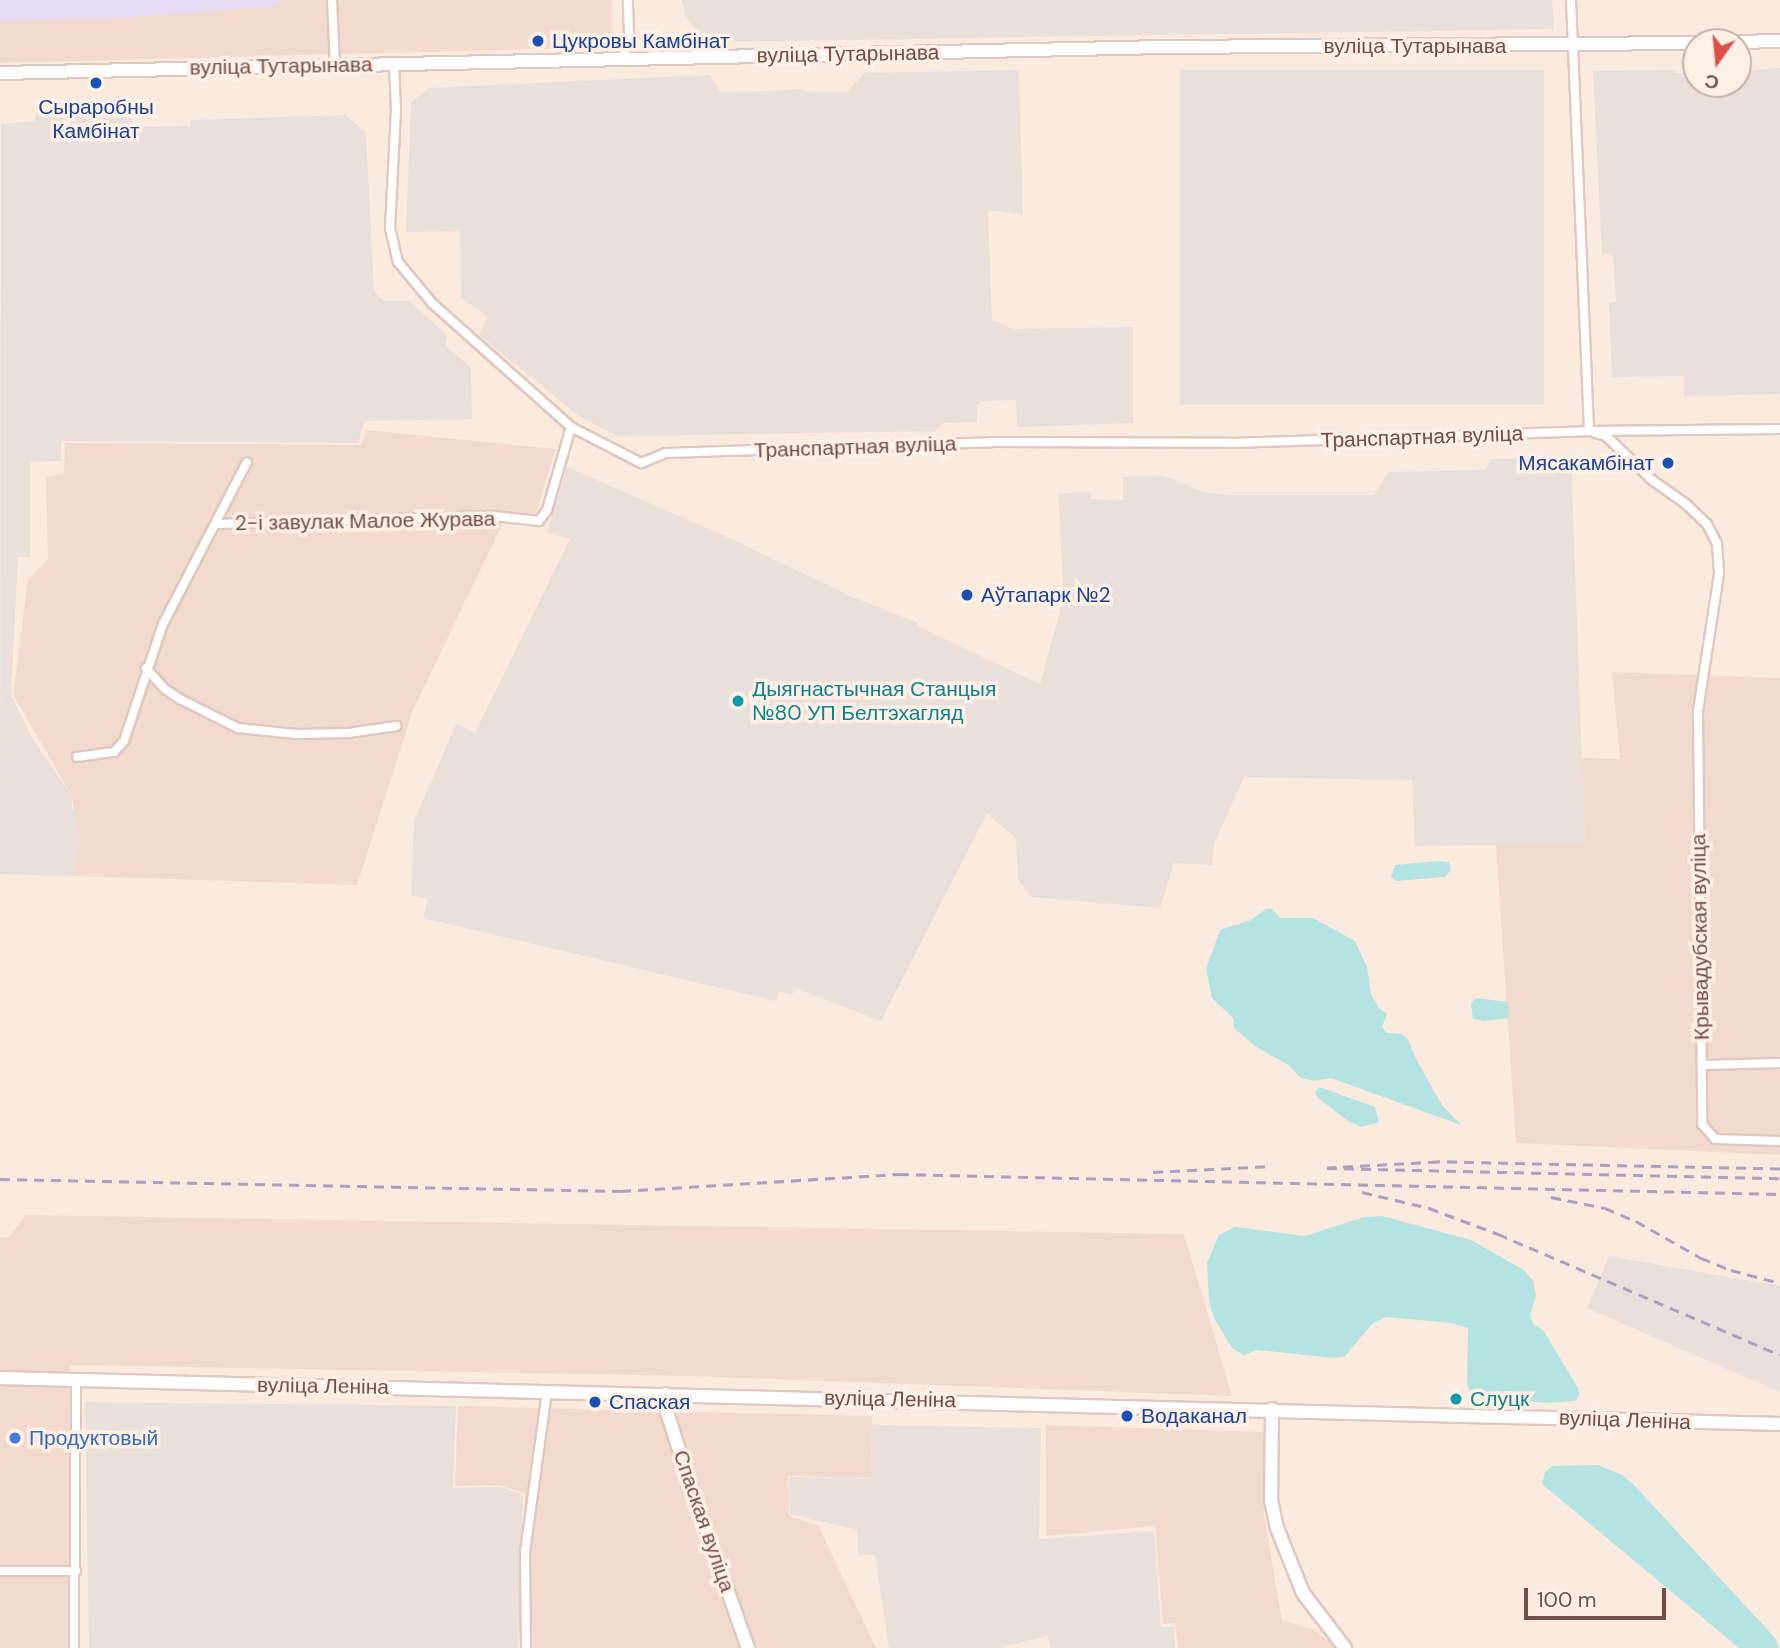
<!DOCTYPE html>
<html>
<head>
<meta charset="utf-8">
<style>
	body { margin:0 }
	#map { position:relative; width:1780px; height:1648px; overflow:hidden; background:#fbebdf; font-family:"DM Sans",sans-serif }
	div>[style] { position:absolute }
	.residential>* { inset:0; background:#f2dbce }
	.industrial>* { inset:0; background:#e9dfdb; transform-origin:0 0 }
	.education>* { inset:0; background:#e8dcf6 }
	.water>* { inset:0; background:#b5e3e1 }
	.roads { filter:drop-shadow(2px 0 #e0c8bf) drop-shadow(-2px 0 #e0c8bf) drop-shadow(0 2px #e0c8bf) drop-shadow(0 -2px #e0c8bf) }
	.street>* { height:8px; margin:-4px; padding:0 4px; transform-origin:4px; border-radius:4px; background:#fff }
	.secondary>* { height:12px; margin:-6px; padding:0 6px; transform-origin:6px; border-radius:6px; background:#fff }
	.rail>* { height:2.5px; margin-top:-1.25px; transform-origin:0; background:repeating-linear-gradient(90deg,#aca0c2 0 10px,transparent 0 17px) }
	.dots>* { width:19px; height:19px; translate:-50% -50%; box-sizing:border-box; border:4px solid #fef0e5; border-radius:50% }
	span { translate:-50% -50%; white-space:nowrap; text-align:center; line-height:1.15; -webkit-text-stroke:7px #fef0e5; paint-order:stroke }
	.transit-label { font-size:21px; color:#164399 }
	.left { translate:0 -50%; text-align:left }
	.right { translate:-100% -50%; text-align:right }
	.street-label { font-size:21px; color:#6f4f48 }
	.culture-label { font-size:21px; color:#0d838f }
	.shop-label { font-size:21px; color:#366cbe }
	.north { position:absolute; left:1682px; top:28px; width:70px; height:70px; box-sizing:border-box; background:#fef0e5; border:2px solid #c5b0a6; border-radius:50%; rotate:195deg; font-size:19px; font-weight:700; line-height:28px; text-align:center; color:#6f4f48 }
	.north::after { content:''; display:block; margin:auto; width:24px; height:32px; background:#e05049; clip-path:polygon(50% 0,100% 100%,50% 72%,0 100%) }
	.scale { position:absolute; left:1524px; top:1588px; width:142px; height:32px; box-sizing:border-box; border:4px solid #6f4f48; border-top:0; padding-left:9px; font-size:21px; line-height:24px; white-space:nowrap; color:#6f4f48; -webkit-text-stroke:5px #fef0e5; paint-order:stroke }
</style>
</head>
<body>
<div id="map">
	<div class="residential">
		<i style="clip-path:polygon(0 0,612px 0,613px 47px,0 63px)"></i>
		<i style="clip-path:polygon(366px 430px,556px 449px,535px 515px,508px 513px,413px 710px,357px 885px,74px 876px,74px 855px,79px 845px,72px 796px,13px 695px,28px 579px,48px 559px,46px 477px,64px 473px,65px 443px,361px 445px)"></i>
		<i style="clip-path:polygon(1612px 672px,1780px 678px,1780px 1155px,1516px 1143px,1496px 845px,1585px 843px,1581px 758px,1620px 759px)"></i>
		<i style="clip-path:polygon(26px 1215px,1184px 1234px,1232px 1396px,690px 1376px,70px 1365px,69px 1648px,0 1648px,0 1237px,9px 1237px)"></i>
		<i style="clip-path:polygon(458px 1406px,872px 1416px,871px 1478px,788px 1476px,789px 1516px,818px 1525px,876px 1648px,520px 1648px,525px 1494px,501px 1485px,455px 1486px)"></i>
		<i style="clip-path:polygon(1046px 1425px,1265px 1432px,1264px 1515px,1282px 1621px,1314px 1629px,1336px 1648px,1178px 1648px,1175px 1623px,1163px 1624px,1155px 1526px,1046px 1536px)"></i>
	</div>
	<div class="industrial">
		<i style="clip-path:polygon(682px 0,1552px 0,1554px 29px,706px 42px,686px 17px)"></i>
		<i style="clip-path:polygon(1780px 68px,1780px 394px,1684px 396px,1684px 376px,1612px 377px,1609px 303px,1616px 302px,1613px 255px,1602px 254px,1593px 71px,1675px 70px,1675px 73px,1696px 73px,1696px 84px,1738px 84px,1738px 71px)"></i>
		<i style="clip-path:polygon(1019px 70px,1023px 215px,988px 210px,992px 320px,1013px 329px,1133px 327px,1133px 423px,1017px 427px,1016px 400px,981px 401px,977px 405px,977px 422px,943px 423px,935px 431px,618px 436px,579px 416px,479px 335px,488px 316px,461px 298px,460px 231px,406px 232px,411px 103px,429px 88px,710px 75px,721px 93px,804px 89px,805px 92px,846px 93px,865px 73px)"></i>
		<i style="left:1180px;top:70px;width:364px;height:335px"></i>
		<i style="clip-path:polygon(85px 113px,86px 119px,132px 117px,133px 127px,190px 126px,191px 120px,346px 115px,366px 133px,374px 291px,384px 301px,409px 301px,447px 335px,445px 345px,471px 368px,472px 419px,365px 421px,358px 443px,61px 441px,61px 461px,30px 462px,30px 557px,18px 557px,11px 695px,32px 738px,72px 796px,72px 810px,78px 812px,79px 845px,74px 855px,74px 876px,0 874px,1px 124px,35px 121px,35px 114px)"></i>
		<i style="clip-path:polygon(1571px 458px,1585px 844px,1415px 846px,1412px 780px,1244px 777px,1214px 844px,1212px 865px,1174px 863px,1160px 908px,1031px 897px,1018px 879px,1016px 839px,987px 813px,881px 1021px,795px 988px,792px 995px,779px 991px,776px 1001px,423px 918px,428px 899px,411px 895px,414px 821px,456px 724px,475px 733px,570px 539px,547px 532px,567px 467px,727px 537px,848px 595px,918px 623px,917px 626px,1040px 684px,1064px 596px,1058px 494px,1091px 492px,1091px 499px,1123px 500px,1123px 477px,1164px 476px,1204px 492px,1226px 495px,1374px 495px,1388px 472px,1486px 470px,1491px 459px)"></i>
		<i style="clip-path:polygon(1609px 1256px,1780px 1286px,1780px 1392px,1587px 1308px)"></i>
		<i style="clip-path:polygon(85px 1402px,456px 1406px,453px 1488px,501px 1487px,523px 1495px,518px 1648px,89px 1648px)"></i>
		<i style="clip-path:polygon(872px 1425px,1041px 1428px,1039px 1539px,1154px 1531px,1161px 1627px,1174px 1627px,1175px 1648px,1050px 1648px,1048px 1636px,999px 1648px,889px 1648px,875px 1555px,858px 1554px,857px 1530px,790px 1514px,789px 1477px,871px 1479px)"></i>
	</div>
	<div class="education">
		<i style="clip-path:polygon(0 0,279px 0,279px 6px,118px 18px,0 21px)"></i>
	</div>
	<div class="water">
		<i style="clip-path:polygon(1439px 861px,1449px 862px,1451px 870px,1445px 877px,1396px 881px,1391px 877px,1395px 865px)"></i>
		<i style="clip-path:polygon(1266px 909px,1272px 909px,1280px 918px,1313px 918px,1355px 941px,1367px 967px,1371px 994px,1378px 1007px,1387px 1014px,1382px 1027px,1387px 1033px,1401px 1034px,1408px 1039px,1415px 1057px,1442px 1105px,1461px 1125px,1331px 1078px,1314px 1081px,1301px 1078px,1288px 1065px,1255px 1046px,1234px 1028px,1233px 1018px,1212px 998px,1206px 969px,1220px 930px,1251px 920px)"></i>
		<i style="clip-path:polygon(1476px 998px,1508px 1002px,1509px 1018px,1484px 1021px,1473px 1019px,1471px 1004px)"></i>
		<i style="clip-path:polygon(1319px 1087px,1375px 1107px,1379px 1122px,1361px 1127px,1348px 1121px,1317px 1097px,1315px 1093px)"></i>
		<i style="clip-path:polygon(1382px 1216px,1471px 1240px,1524px 1270px,1533px 1281px,1536px 1296px,1530px 1315px,1533px 1324px,1543px 1330px,1578px 1388px,1579px 1396px,1575px 1401px,1547px 1403px,1472px 1396px,1467px 1385px,1468px 1328px,1452px 1323px,1386px 1317px,1372px 1324px,1345px 1356px,1334px 1358px,1257px 1350px,1244px 1355px,1232px 1348px,1214px 1318px,1209px 1301px,1207px 1263px,1219px 1235px,1235px 1227px,1305px 1236px,1364px 1217px)"></i>
		<i style="clip-path:polygon(1598px 1465px,1622px 1475px,1633px 1484px,1776px 1639px,1779px 1648px,1739px 1648px,1542px 1484px,1545px 1472px,1552px 1466px)"></i>
	</div>
	<div class="roads">
		<div class="street">
			<i style="left:332px;top:0;width:65px;rotate:87.4deg"></i>
			<i style="left:1571px;top:0;width:431px;rotate:87.6deg"></i>
			<i style="left:623px;top:60px;width:27px;rotate:-77deg"></i>
			<i style="left:629px;top:34px;width:34px;rotate:-92deg"></i>
			<i style="left:394px;top:64px;width:46px;rotate:87.5deg"></i>
			<i style="left:396px;top:110px;width:118px;rotate:92.9deg"></i>
			<i style="left:390px;top:228px;width:35px;rotate:77deg"></i>
			<i style="left:398px;top:262px;width:55px;rotate:50.2deg"></i>
			<i style="left:433px;top:304px;width:185px;rotate:41.7deg"></i>
			<i style="left:571px;top:427px;width:79px;rotate:27.2deg"></i>
			<i style="left:641px;top:463px;width:27px;rotate:-22deg"></i>
			<i style="left:666px;top:453px;width:326px;rotate:-1.9deg"></i>
			<i style="left:992px;top:442px;width:239px;rotate:0.2deg"></i>
			<i style="left:1231px;top:443px;width:358px;rotate:-1.9deg"></i>
			<i style="left:1589px;top:431px;width:191px;rotate:-0.6deg"></i>
			<i style="left:1595px;top:433px;width:11px;rotate:15deg"></i>
			<i style="left:1606px;top:436px;width:64px;rotate:43.7deg"></i>
			<i style="left:1652px;top:480px;width:42px;rotate:35.2deg"></i>
			<i style="left:1686px;top:504px;width:29px;rotate:44deg"></i>
			<i style="left:1707px;top:524px;width:22px;rotate:63deg"></i>
			<i style="left:1717px;top:544px;width:30px;rotate:86deg"></i>
			<i style="left:1719px;top:574px;width:140px;rotate:98.7deg"></i>
			<i style="left:1698px;top:712px;width:412px;rotate:89.4deg"></i>
			<i style="left:1702px;top:1124px;width:20px;rotate:49deg"></i>
			<i style="left:1715px;top:1139px;width:65px;rotate:1.8deg"></i>
			<i style="left:217px;top:524px;width:277px;rotate:-1.7deg"></i>
			<i style="left:494px;top:516px;width:45px;rotate:6.3deg"></i>
			<i style="left:539px;top:521px;width:14px;rotate:-54deg"></i>
			<i style="left:547px;top:510px;width:86px;rotate:-73.9deg"></i>
			<i style="left:146px;top:668px;width:28px;rotate:48deg"></i>
			<i style="left:165px;top:689px;width:18px;rotate:34deg"></i>
			<i style="left:180px;top:699px;width:65px;rotate:26.6deg"></i>
			<i style="left:238px;top:728px;width:58px;rotate:5.9deg"></i>
			<i style="left:296px;top:734px;width:52px;rotate:-1.1deg"></i>
			<i style="left:348px;top:733px;width:49px;rotate:-8.3deg"></i>
			<i style="left:77px;top:757px;width:37px;rotate:-8deg"></i>
			<i style="left:114px;top:752px;width:15px;rotate:-48deg"></i>
			<i style="left:124px;top:741px;width:123px;rotate:-71.6deg"></i>
			<i style="left:163px;top:624px;width:182px;rotate:-62.6deg"></i>
			<i style="left:1702px;top:1065px;width:78px;rotate:-1.5deg"></i>
			<i style="left:0;top:1571px;width:76px"></i>
			<i style="left:74px;top:1648px;width:268px;rotate:-89.6deg"></i>
			<i style="left:526px;top:1648px;width:96px;rotate:-90.6deg"></i>
			<i style="left:525px;top:1552px;width:162px;rotate:-82.2deg"></i>
		</div>
		<div class="secondary">
			<i style="left:1738px;top:42px;width:42px;rotate:-1.4deg"></i>
			<i style="left:0;top:73px;width:1165px;rotate:-1.28deg"></i>
			<i style="left:1165px;top:47px;width:531px;rotate:-0.43deg"></i>
			<i style="left:0;top:1378px;width:1781px;rotate:1.48deg"></i>
			<i style="left:665px;top:1394px;width:15px;rotate:86deg"></i>
			<i style="left:666px;top:1409px;width:82px;rotate:72.2deg"></i>
			<i style="left:691px;top:1487px;width:171px;rotate:70.5deg"></i>
			<i style="left:1272px;top:1409px;width:91px;rotate:90.6deg"></i>
			<i style="left:1271px;top:1500px;width:29px;rotate:78deg"></i>
			<i style="left:1277px;top:1528px;width:70px;rotate:68.2deg"></i>
			<i style="left:1303px;top:1593px;width:69px;rotate:52.6deg"></i>
		</div>
	</div>
	<div class="rail">
		<i style="left:1780px;top:1169px;width:342px;rotate:-178.8deg"></i>
		<i style="left:1438px;top:1162px;width:111px;rotate:176.9deg"></i>
		<i style="left:1327px;top:1168px;width:453px;rotate:1.3deg"></i>
		<i style="left:1153px;top:1172px;width:119px;rotate:-2.9deg"></i>
		<i style="left:0;top:1179px;width:621px;rotate:1.11deg"></i>
		<i style="left:621px;top:1191px;width:279px;rotate:-3.5deg"></i>
		<i style="left:899px;top:1174px;width:881px;rotate:1.3deg"></i>
		<i style="left:1362px;top:1192px;width:69px;rotate:13.4deg"></i>
		<i style="left:1429px;top:1208px;width:74px;rotate:20.6deg"></i>
		<i style="left:1498px;top:1234px;width:307px;rotate:23.2deg"></i>
		<i style="left:1551px;top:1197px;width:55px;rotate:11.5deg"></i>
		<i style="left:1605px;top:1208px;width:34px;rotate:23deg"></i>
		<i style="left:1636px;top:1221px;width:75px;rotate:29.6deg"></i>
		<i style="left:1701px;top:1258px;width:32px;rotate:22deg"></i>
		<i style="left:1731px;top:1270px;width:51px;rotate:14.9deg"></i>
	</div>
	<div class="dots">
		<i style="left:538px;top:41px;background:#1a4fb4"></i>
		<i style="left:96px;top:83px;background:#1a4fb4"></i>
		<i style="left:1668px;top:463px;background:#1a4fb4"></i>
		<i style="left:967px;top:595px;background:#1a4fb4"></i>
		<i style="left:738px;top:701px;background:#0f9aa8"></i>
		<i style="left:1456px;top:1399px;background:#0f9aa8"></i>
		<i style="left:595px;top:1402px;background:#1a4fb4"></i>
		<i style="left:1127px;top:1416px;background:#1a4fb4"></i>
		<i style="left:15px;top:1438px;background:#3f7fe0"></i>
	</div>
	<div class="transit-label">
		<span class="left" style="left:552px;top:41px">Цукровы Камбінат</span>
		<span style="left:96px;top:119px">Сыраробны<br>Камбінат</span>
		<span class="right" style="left:1654px;top:463px">Мясакамбінат</span>
		<span class="left" style="left:981px;top:595px">Аўтапарк №2</span>
		<span class="left" style="left:609px;top:1402px">Спаская</span>
		<span class="left" style="left:1141px;top:1416px">Водаканал</span>
	</div>
	<div class="street-label">
		<span style="left:1415px;top:46px">вуліца Тутарынава</span>
		<span style="left:848px;top:54px;rotate:-1deg">вуліца Тутарынава</span>
		<span style="left:281px;top:66px;rotate:-1deg">вуліца Тутарынава</span>
		<span style="left:1422px;top:437px;rotate:-2deg">Транспартная вуліца</span>
		<span style="left:855px;top:447px;rotate:-2deg">Транспартная вуліца</span>
		<span style="left:365px;top:521px;rotate:-1deg">2-і завулак Малое Журава</span>
		<span style="left:1700px;top:937px;rotate:-91deg">Крывадубская вуліца</span>
		<span style="left:323px;top:1386px;rotate:1deg">вуліца Леніна</span>
		<span style="left:890px;top:1399px;rotate:1deg">вуліца Леніна</span>
		<span style="left:1625px;top:1420px;rotate:2deg">вуліца Леніна</span>
		<span style="left:704px;top:1521px;rotate:71deg">Спаская вуліца</span>
	</div>
	<div class="culture-label">
		<span class="left" style="left:752px;top:701px">Дыягнастычная Станцыя<br>№80 УП Белтэхагляд</span>
		<span class="left" style="left:1470px;top:1399px">Слуцк</span>
	</div>
	<div class="shop-label">
		<span class="left" style="left:29px;top:1438px">Продуктовый</span>
	</div>
	<div class="north">С</div>
	<div class="scale">100 m</div>
</div>
</body>
</html>
